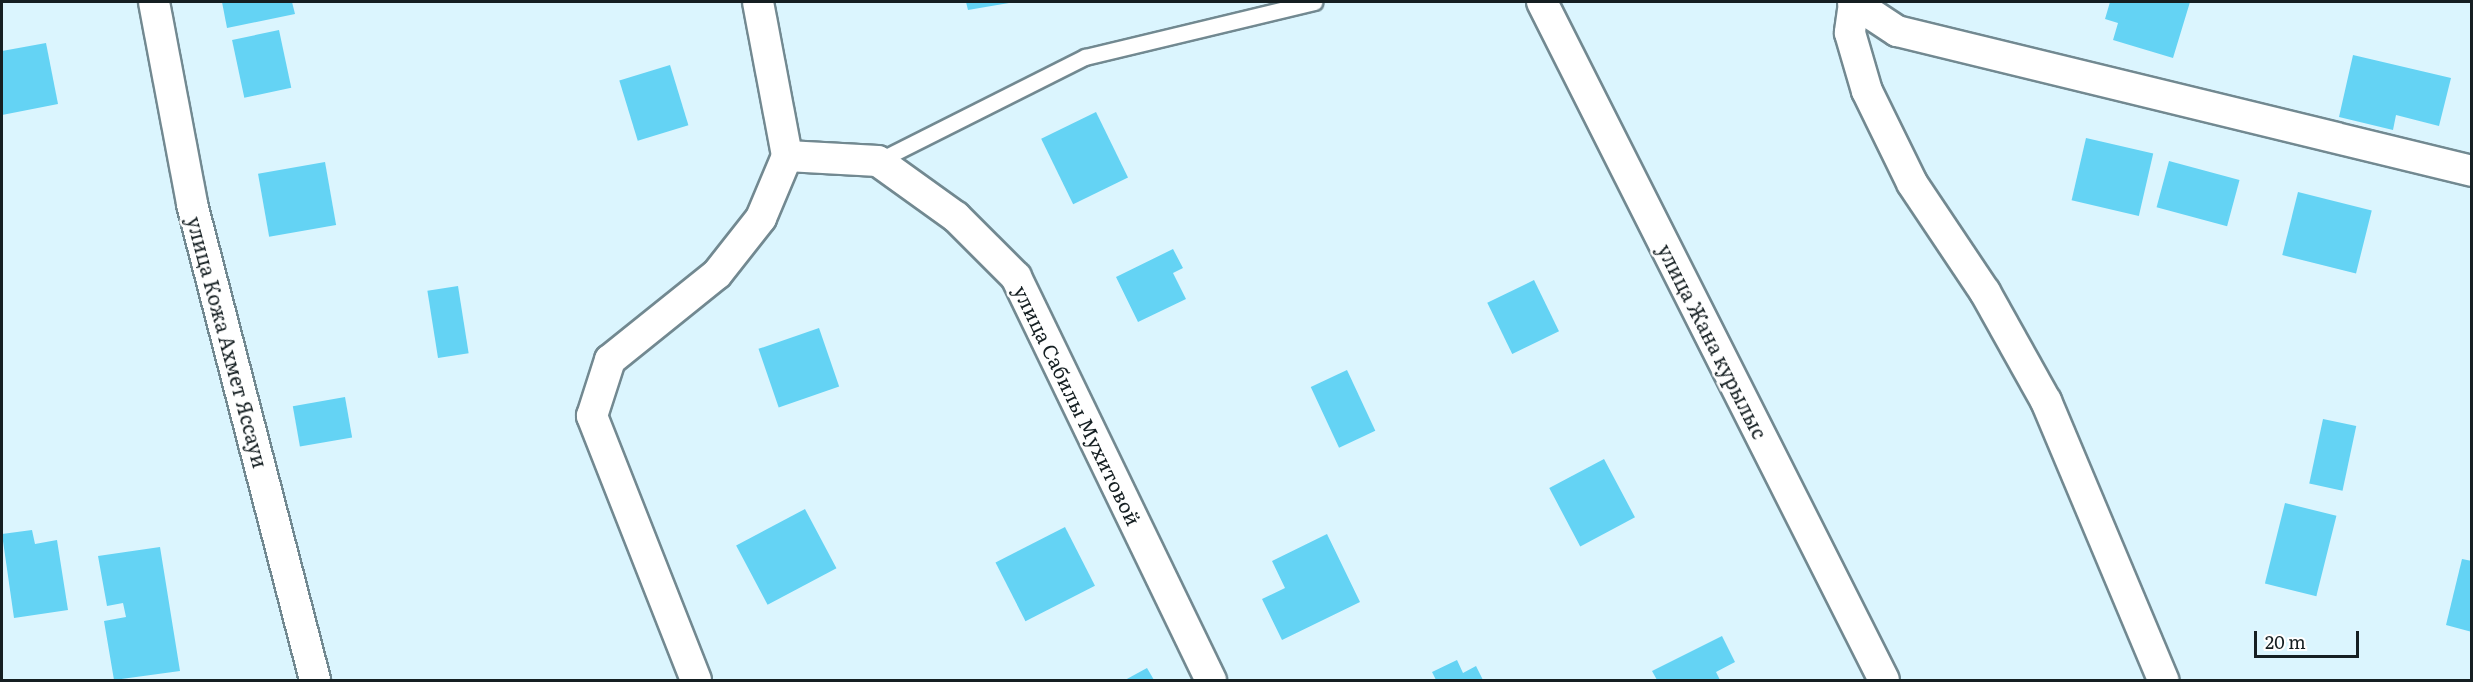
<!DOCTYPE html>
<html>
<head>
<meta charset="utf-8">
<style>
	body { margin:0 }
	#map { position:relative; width:2473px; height:682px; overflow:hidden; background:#dbf5fe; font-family:Literata,serif }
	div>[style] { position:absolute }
	.building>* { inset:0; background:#64d3f4; transform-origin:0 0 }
	.roads { filter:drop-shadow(2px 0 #728991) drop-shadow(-2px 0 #728991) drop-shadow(0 2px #728991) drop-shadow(0 -2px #728991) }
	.lane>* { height:15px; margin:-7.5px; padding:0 7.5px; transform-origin:7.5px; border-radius:7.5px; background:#fff }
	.street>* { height:30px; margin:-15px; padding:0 15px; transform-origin:15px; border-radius:15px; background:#fff }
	span { translate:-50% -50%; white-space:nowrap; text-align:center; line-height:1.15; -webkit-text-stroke:5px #fff; paint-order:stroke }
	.street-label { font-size:20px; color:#151f22 }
	.frame { position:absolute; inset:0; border:3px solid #151f22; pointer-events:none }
	.scale { position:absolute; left:2254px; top:631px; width:105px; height:27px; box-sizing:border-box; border:3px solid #151f22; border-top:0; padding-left:8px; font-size:18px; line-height:21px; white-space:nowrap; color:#151f22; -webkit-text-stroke:4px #fff; paint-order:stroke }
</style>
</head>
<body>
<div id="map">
	<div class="building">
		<i style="clip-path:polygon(222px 2px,292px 2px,295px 14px,227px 28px)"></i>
		<i style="clip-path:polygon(966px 2px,1009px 2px,1009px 3px,968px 10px)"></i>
		<i style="clip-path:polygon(2110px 2px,2190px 2px,2173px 58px,2113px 40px,2118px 23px,2105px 19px)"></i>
		<i style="left:279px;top:30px;width:59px;height:48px;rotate:78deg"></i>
		<i style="clip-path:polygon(46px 43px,58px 104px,2px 115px,2px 51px)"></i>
		<i style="clip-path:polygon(2353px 55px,2451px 78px,2439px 126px,2396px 115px,2393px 130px,2339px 117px)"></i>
		<i style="left:670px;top:65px;width:63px;height:53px;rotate:73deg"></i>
		<i style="left:1096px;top:112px;width:73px;height:61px;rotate:64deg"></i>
		<i style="left:2086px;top:138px;width:69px;height:64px;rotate:13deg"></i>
		<i style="left:2169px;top:161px;width:73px;height:48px;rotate:15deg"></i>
		<i style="left:325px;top:162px;width:64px;height:68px;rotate:80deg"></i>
		<i style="left:2298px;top:192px;width:76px;height:65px;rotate:14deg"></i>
		<i style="clip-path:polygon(1173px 249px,1183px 268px,1173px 273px,1186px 299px,1138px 322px,1116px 277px)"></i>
		<i style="left:1534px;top:280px;width:57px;height:52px;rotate:64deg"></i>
		<i style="left:458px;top:286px;width:68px;height:31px;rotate:81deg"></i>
		<i style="left:819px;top:328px;width:62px;height:64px;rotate:71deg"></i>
		<i style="left:1347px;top:370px;width:67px;height:40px;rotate:65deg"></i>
		<i style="left:345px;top:397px;width:41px;height:53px;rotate:80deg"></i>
		<i style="left:2323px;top:419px;width:34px;height:66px;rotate:12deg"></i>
		<i style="left:1604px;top:459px;width:66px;height:62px;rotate:62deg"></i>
		<i style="left:2285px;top:503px;width:53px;height:83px;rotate:14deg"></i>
		<i style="left:805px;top:509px;width:67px;height:78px;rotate:62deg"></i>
		<i style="left:1065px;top:527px;width:66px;height:78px;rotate:63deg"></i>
		<i style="clip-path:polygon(32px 530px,35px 544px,57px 540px,68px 610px,14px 618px,2px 534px)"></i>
		<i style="clip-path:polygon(1327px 534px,1360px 602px,1282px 640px,1262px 599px,1285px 588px,1272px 561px)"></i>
		<i style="clip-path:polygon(160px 547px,180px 671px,114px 680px,104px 621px,126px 617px,123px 603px,107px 606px,98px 556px)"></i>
		<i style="clip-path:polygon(2462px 559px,2472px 561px,2472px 632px,2446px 625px)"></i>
		<i style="clip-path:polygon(1722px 636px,1735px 662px,1716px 672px,1720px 680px,1657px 680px,1652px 671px)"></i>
		<i style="clip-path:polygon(1457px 660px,1463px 673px,1476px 666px,1483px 680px,1436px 680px,1432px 672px)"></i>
		<i style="clip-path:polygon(1147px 668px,1154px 680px,1125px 680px)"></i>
	</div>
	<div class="roads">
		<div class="lane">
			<i style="left:878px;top:161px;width:232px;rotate:-26.7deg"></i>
			<i style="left:1085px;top:57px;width:236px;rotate:-13.5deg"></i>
		</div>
		<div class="street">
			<i style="left:154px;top:2px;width:206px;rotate:79.3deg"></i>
			<i style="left:192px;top:204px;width:492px;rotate:75.5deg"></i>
			<i style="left:758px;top:2px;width:157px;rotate:79.3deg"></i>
			<i style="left:1542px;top:2px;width:759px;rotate:63.23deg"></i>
			<i style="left:1853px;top:2px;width:53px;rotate:33.4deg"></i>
			<i style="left:1897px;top:31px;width:592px;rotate:13.68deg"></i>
			<i style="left:1854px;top:3px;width:30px;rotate:98deg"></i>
			<i style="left:1850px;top:33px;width:60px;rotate:73.7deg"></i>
			<i style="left:1867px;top:91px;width:102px;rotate:63.9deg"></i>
			<i style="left:1912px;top:183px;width:131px;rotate:56.2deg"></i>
			<i style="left:1985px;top:292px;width:125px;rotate:60.8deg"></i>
			<i style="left:2046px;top:401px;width:303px;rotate:67.2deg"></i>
			<i style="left:787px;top:156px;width:91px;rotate:3.1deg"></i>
			<i style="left:878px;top:161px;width:96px;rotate:35.7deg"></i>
			<i style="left:956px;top:217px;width:85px;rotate:45deg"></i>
			<i style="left:1016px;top:277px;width:448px;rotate:64.2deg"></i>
			<i style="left:696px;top:680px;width:284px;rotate:-111.5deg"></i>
			<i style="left:592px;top:416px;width:59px;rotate:-72.2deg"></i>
			<i style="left:610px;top:360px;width:137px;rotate:-38.8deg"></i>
			<i style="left:717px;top:274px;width:71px;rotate:-51.8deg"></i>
			<i style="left:761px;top:218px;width:67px;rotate:-67.2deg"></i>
		</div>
	</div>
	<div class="street-label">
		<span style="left:1713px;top:341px;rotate:63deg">улица Жана курылыс</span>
		<span style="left:228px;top:342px;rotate:75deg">улица Кожа Ахмет Яссауи</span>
		<span style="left:1078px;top:405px;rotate:64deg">улица Сабилы Мухитовой</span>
	</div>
	<div class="frame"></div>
	<div class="scale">20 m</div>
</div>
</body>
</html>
